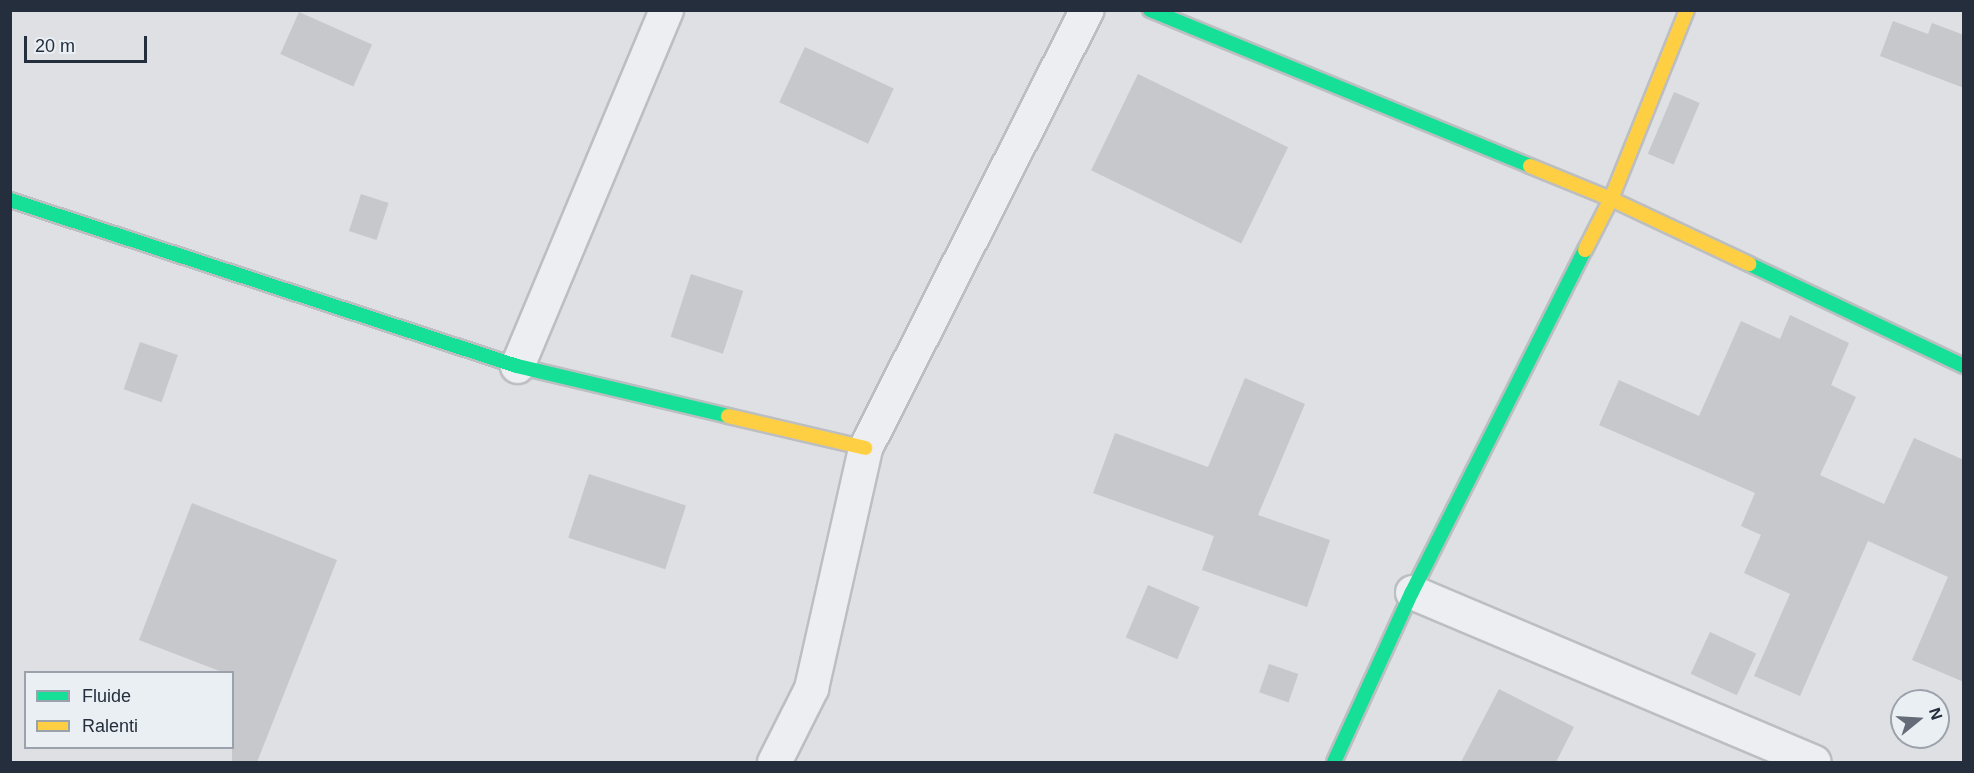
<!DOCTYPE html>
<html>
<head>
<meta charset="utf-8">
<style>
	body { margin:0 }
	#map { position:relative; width:1974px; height:773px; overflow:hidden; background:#dee0e3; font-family:Arial,sans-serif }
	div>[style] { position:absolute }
	.building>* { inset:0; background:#c6c8cb; transform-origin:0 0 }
	.roads { filter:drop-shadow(2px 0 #bcbec1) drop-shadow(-2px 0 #bcbec1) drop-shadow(0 2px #bcbec1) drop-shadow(0 -2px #bcbec1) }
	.street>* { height:33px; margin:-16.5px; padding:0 16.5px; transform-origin:16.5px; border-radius:16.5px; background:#edeef1 }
	.fast>* { height:14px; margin:-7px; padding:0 7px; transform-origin:7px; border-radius:7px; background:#16e098 }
	.slow>* { height:14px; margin:-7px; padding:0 7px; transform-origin:7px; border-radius:7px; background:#ffcf43 }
	span { translate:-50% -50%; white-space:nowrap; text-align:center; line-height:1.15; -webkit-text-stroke:4.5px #eaeff4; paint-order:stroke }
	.frame { position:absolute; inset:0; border:12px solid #242e3d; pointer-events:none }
	.legend { position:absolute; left:24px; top:671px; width:210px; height:78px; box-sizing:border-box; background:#eaeff4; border:2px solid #9ba2ab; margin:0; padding:8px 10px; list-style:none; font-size:18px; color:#242e3d }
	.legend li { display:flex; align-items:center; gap:12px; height:30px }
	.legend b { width:30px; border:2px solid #9ba2ab }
	.north { position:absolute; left:1890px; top:689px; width:60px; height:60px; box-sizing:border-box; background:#eaeff4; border:2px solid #9ba2ab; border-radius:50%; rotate:72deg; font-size:16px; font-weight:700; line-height:24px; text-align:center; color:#242e3d }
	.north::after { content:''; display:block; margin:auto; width:21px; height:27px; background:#656c77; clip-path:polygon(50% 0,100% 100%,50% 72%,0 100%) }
	.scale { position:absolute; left:24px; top:36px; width:123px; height:27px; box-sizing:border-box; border:3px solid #242e3d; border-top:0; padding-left:8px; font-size:18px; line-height:21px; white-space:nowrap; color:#242e3d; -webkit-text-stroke:4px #eaeff4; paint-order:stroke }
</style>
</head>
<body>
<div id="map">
	<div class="building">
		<i style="left:299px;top:12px;width:80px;height:46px;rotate:24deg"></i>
		<i style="clip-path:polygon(1893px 21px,1928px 34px,1932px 23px,1964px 35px,1964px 88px,1880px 56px)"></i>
		<i style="left:805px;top:47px;width:98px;height:61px;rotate:25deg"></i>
		<i style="left:1138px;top:74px;width:167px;height:107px;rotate:26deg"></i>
		<i style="left:1674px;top:92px;width:28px;height:67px;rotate:23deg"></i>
		<i style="left:361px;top:194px;width:29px;height:39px;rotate:18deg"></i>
		<i style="left:691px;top:274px;width:55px;height:66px;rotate:18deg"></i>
		<i style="clip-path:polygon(1790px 315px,1849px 343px,1831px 385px,1856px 397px,1820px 475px,1884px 504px,1914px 438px,1964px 460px,1964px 682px,1912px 660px,1948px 577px,1868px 541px,1800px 696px,1754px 676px,1790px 594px,1744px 573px,1761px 535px,1741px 526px,1755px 493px,1599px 425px,1619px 380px,1699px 416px,1741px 321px,1780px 339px)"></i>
		<i style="left:140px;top:342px;width:40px;height:50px;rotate:19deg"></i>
		<i style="clip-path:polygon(1245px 378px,1305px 404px,1258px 515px,1330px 540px,1307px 607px,1202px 570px,1214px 536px,1093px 493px,1115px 433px,1208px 467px)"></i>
		<i style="left:589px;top:474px;width:102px;height:67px;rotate:18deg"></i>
		<i style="clip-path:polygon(192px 503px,337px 560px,257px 762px,232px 762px,232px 672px,222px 672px,139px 640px)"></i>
		<i style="left:1148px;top:585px;width:56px;height:57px;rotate:23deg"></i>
		<i style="left:1710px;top:632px;width:51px;height:46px;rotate:25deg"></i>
		<i style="left:1269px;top:664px;width:31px;height:30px;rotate:19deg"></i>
		<i style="clip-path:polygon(1499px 689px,1574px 727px,1556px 762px,1461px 762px)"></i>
	</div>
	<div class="roads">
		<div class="street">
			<i style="left:517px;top:366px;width:386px;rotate:-67.3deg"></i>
			<i style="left:1412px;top:592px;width:436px;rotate:22.9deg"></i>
			<i style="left:774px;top:762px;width:83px;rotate:-63.4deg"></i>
			<i style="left:811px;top:688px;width:246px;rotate:-77.3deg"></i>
			<i style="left:865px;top:448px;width:491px;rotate:-63.2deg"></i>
		</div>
		<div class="fast">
			<i style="left:1150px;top:10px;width:411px;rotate:22.3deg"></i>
			<i style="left:10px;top:200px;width:533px;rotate:18.13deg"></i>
			<i style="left:517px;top:366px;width:217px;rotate:13.3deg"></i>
			<i style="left:1749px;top:264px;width:238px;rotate:25.4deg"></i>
			<i style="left:1334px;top:762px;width:187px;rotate:-65.4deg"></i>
			<i style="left:1412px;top:592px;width:383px;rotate:-63.2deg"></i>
		</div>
		<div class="slow">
			<i style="left:1530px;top:166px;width:87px;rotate:22.2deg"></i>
			<i style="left:1611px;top:199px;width:153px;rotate:25.2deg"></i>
			<i style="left:1585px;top:250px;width:57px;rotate:-63deg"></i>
			<i style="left:1611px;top:199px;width:204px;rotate:-68.1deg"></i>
			<i style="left:728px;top:416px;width:141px;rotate:13.1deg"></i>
		</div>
	</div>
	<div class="frame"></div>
	<ul class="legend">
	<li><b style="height:8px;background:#16e098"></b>Fluide</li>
	<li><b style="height:8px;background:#ffcf43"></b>Ralenti</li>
	</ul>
	<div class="north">N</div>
	<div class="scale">20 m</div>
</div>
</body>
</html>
